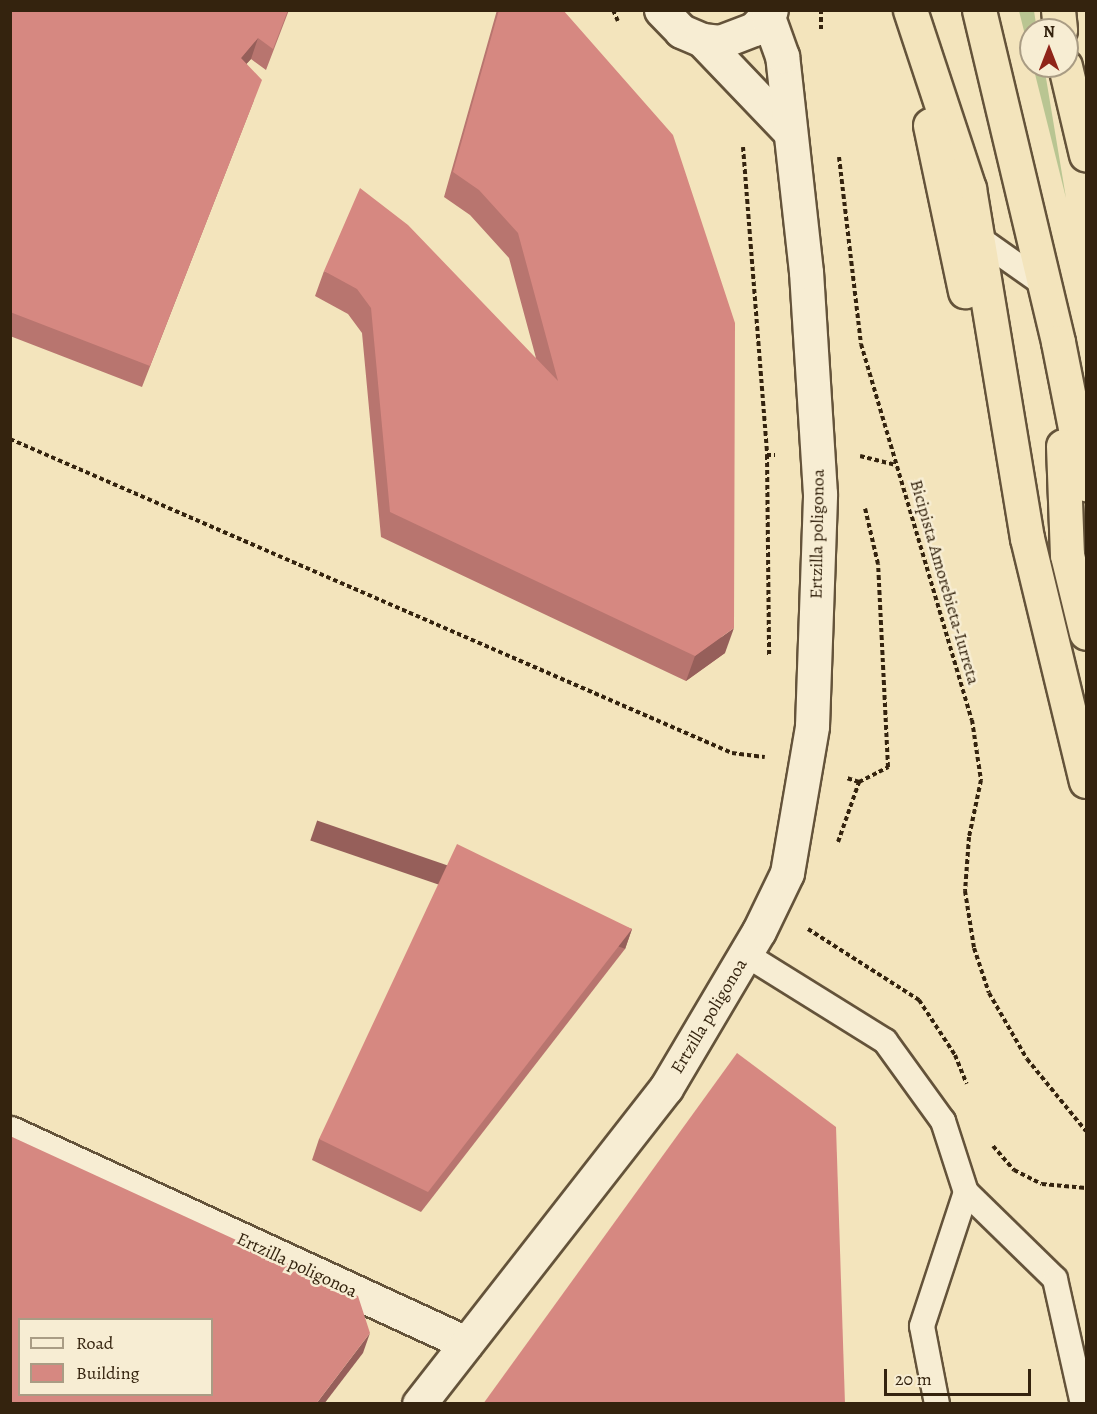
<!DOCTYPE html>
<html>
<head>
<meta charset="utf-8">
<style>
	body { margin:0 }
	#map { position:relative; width:1097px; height:1414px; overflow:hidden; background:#f3e4bc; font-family:Alegreya,serif }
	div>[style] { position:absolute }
	.green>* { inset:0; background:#b9c592 }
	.path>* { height:4px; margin-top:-2px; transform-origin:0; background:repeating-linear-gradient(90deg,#34230e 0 4.5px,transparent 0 7.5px) }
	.roads { filter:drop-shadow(2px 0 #64533a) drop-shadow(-2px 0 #64533a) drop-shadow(0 2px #64533a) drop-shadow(0 -2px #64533a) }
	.service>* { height:24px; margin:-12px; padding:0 12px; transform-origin:12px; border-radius:12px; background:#f7edd3 }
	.minor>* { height:33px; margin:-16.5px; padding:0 16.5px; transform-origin:16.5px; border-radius:16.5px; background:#f7edd3 }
	.motorway>* { height:33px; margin:-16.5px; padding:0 16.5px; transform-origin:16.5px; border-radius:16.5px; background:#f3e4bc }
	.wall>* { inset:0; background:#b8756f }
	.shaded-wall>* { inset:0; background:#965f5a; transform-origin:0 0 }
	.building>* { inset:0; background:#d68881 }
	span { translate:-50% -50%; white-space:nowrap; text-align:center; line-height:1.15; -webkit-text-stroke:5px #f7edd3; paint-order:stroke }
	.street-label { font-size:18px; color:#34230e }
	.frame { position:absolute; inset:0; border:12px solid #34230e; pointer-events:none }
	.legend { position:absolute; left:18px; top:1318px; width:195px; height:78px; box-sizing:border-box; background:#f7edd3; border:2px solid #a99c84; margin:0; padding:8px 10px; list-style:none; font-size:18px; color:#34230e }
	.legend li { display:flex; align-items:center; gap:12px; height:30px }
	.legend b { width:30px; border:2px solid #a99c84 }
	.north { position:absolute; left:1019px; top:18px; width:60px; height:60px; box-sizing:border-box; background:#f7edd3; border:2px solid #a99c84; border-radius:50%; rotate:0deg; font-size:16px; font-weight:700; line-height:24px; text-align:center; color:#34230e }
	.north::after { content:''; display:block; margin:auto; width:21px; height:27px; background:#8f2418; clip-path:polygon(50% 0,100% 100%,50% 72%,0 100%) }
	.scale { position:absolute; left:884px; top:1369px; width:147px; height:27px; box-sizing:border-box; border:3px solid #34230e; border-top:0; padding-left:8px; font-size:18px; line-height:21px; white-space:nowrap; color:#34230e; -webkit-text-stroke:4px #f7edd3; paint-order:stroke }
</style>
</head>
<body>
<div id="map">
	<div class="green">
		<i style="clip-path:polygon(1019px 11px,1034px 11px,1037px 30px,1031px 30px,1031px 59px)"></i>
		<i style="clip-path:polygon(1033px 66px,1044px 66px,1066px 198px)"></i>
	</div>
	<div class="path">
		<i style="left:613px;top:10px;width:12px;rotate:66deg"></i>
		<i style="left:821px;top:10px;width:21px;rotate:90deg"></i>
		<i style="left:743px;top:147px;width:309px;rotate:85.5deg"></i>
		<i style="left:767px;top:455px;width:8px"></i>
		<i style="left:839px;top:157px;width:188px;rotate:83.3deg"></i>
		<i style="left:861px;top:344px;width:392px;rotate:73.6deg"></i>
		<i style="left:972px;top:720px;width:61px;rotate:81.5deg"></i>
		<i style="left:981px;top:780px;width:58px;rotate:101.9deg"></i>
		<i style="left:969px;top:837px;width:54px;rotate:94.2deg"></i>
		<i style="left:965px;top:891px;width:58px;rotate:81deg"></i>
		<i style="left:974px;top:948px;width:47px;rotate:71.6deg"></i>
		<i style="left:989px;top:993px;width:76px;rotate:60.1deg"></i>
		<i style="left:1027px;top:1059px;width:93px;rotate:50.7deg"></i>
		<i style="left:10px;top:439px;width:787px;rotate:23.5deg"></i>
		<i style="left:732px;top:753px;width:33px;rotate:7deg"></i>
		<i style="left:767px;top:455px;width:200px;rotate:89.4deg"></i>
		<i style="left:860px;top:456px;width:37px;rotate:14deg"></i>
		<i style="left:859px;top:782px;width:33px;rotate:-27deg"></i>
		<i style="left:888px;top:767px;width:203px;rotate:-92.8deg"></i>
		<i style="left:878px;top:564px;width:57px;rotate:-103.1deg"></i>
		<i style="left:838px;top:842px;width:64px;rotate:-70.7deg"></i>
		<i style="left:859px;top:782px;width:13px;rotate:-162deg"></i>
		<i style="left:808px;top:929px;width:132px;rotate:32.6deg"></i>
		<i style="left:919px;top:1000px;width:66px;rotate:56.8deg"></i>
		<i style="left:955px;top:1055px;width:31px;rotate:68deg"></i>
		<i style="left:993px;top:1146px;width:32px;rotate:49deg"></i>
		<i style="left:1014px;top:1170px;width:31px;rotate:27deg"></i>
		<i style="left:1042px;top:1184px;width:44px;rotate:5.2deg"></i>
	</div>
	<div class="roads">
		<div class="service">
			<i style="left:970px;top:232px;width:92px;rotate:35.2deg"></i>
			<i style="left:745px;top:954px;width:165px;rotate:31.9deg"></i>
			<i style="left:885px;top:1041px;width:99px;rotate:54.1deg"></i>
			<i style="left:943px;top:1121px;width:75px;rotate:72.1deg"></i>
			<i style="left:966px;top:1192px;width:124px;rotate:44.3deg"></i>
			<i style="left:1055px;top:1279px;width:128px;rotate:77.4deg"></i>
			<i style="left:937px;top:1404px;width:79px;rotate:-100.9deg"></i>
			<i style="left:922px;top:1326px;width:141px;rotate:-71.8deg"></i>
		</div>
		<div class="minor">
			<i style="left:661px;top:10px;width:29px;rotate:46deg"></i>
			<i style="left:681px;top:31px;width:23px;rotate:23deg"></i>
			<i style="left:702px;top:40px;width:18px;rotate:6deg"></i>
			<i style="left:720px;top:42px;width:36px;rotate:-21deg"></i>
			<i style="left:754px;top:29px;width:25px;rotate:-48deg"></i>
			<i style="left:702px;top:40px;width:124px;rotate:46.3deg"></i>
			<i style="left:10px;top:1133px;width:502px;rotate:24.73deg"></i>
			<i style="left:419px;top:1404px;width:401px;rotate:-52deg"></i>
			<i style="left:666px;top:1088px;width:182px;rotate:-59.4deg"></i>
			<i style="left:759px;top:931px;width:64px;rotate:-64.2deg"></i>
			<i style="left:787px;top:873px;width:149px;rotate:-80.3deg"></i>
			<i style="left:812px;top:726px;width:232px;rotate:-88deg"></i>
			<i style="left:820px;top:494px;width:222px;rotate:-93.6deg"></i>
			<i style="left:806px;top:272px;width:217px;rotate:-96.3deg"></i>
			<i style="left:782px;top:56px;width:41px;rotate:-109.7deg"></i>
		</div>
		<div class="motorway">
			<i style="left:910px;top:10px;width:188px;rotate:71.7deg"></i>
			<i style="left:969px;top:188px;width:355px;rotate:80.6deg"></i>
			<i style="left:1027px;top:538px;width:250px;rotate:76.4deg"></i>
			<i style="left:979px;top:10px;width:341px;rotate:76.6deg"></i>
			<i style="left:1058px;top:342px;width:145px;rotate:78.8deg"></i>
			<i style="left:1058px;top:10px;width:20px;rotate:84deg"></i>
			<i style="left:1065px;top:66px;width:91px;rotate:76.7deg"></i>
			<i style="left:930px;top:125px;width:170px;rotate:78.1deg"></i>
			<i style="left:1063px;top:446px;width:109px;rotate:87.9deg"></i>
			<i style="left:1067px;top:555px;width:80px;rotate:76.3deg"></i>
		</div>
	</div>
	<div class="wall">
		<i style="clip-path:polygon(10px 10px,289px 10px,266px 70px,251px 59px,246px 64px,254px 100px,142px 387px,10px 336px)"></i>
		<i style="clip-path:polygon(497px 10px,563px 10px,725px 653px,686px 681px,381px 537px,362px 333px,348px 314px,315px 296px,324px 271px,536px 358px,509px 258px,470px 215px,444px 197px)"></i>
		<i style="clip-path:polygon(1086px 646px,1086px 658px,1085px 651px)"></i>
		<i style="clip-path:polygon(632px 929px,625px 949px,421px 1212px,312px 1160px,319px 1139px)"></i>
	</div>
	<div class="shaded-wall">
		<i style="clip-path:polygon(258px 38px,251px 59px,233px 79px,241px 58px)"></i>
		<i style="clip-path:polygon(734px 628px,725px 653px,686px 681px,695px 656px)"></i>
		<i style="left:632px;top:929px;width:21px;height:333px;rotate:109deg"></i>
		<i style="clip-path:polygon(370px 1333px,363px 1353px,324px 1404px,316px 1404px)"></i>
	</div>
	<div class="building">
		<i style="clip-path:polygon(10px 10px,288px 10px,273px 49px,258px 38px,241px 58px,262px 80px,150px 366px,10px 312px)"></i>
		<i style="clip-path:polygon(499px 10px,563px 10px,673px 135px,735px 323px,734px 628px,695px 656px,390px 512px,371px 308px,357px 289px,324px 271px,360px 188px,408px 225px,558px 381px,518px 233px,479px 190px,453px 172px)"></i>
		<i style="clip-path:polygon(457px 844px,632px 929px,428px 1192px,319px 1139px)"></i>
		<i style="clip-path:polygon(737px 1053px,836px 1127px,845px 1404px,483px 1404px)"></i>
		<i style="clip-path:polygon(evenodd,10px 1136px,358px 1296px,370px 1333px,316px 1404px,10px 1404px,10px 1136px,20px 1320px,212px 1320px,212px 1395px,20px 1395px,20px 1320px)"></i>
	</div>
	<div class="street-label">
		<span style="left:817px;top:534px;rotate:-89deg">Ertzilla poligonoa</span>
		<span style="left:945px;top:582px;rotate:74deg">Bicipista Amorebieta-Iurreta</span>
		<span style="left:709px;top:1016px;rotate:-59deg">Ertzilla poligonoa</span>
		<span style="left:297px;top:1265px;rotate:25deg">Ertzilla poligonoa</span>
	</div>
	<div class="frame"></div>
	<ul class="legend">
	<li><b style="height:8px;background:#f7edd3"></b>Road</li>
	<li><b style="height:16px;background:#d68881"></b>Building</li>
	</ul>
	<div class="north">N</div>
	<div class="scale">20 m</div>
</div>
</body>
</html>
